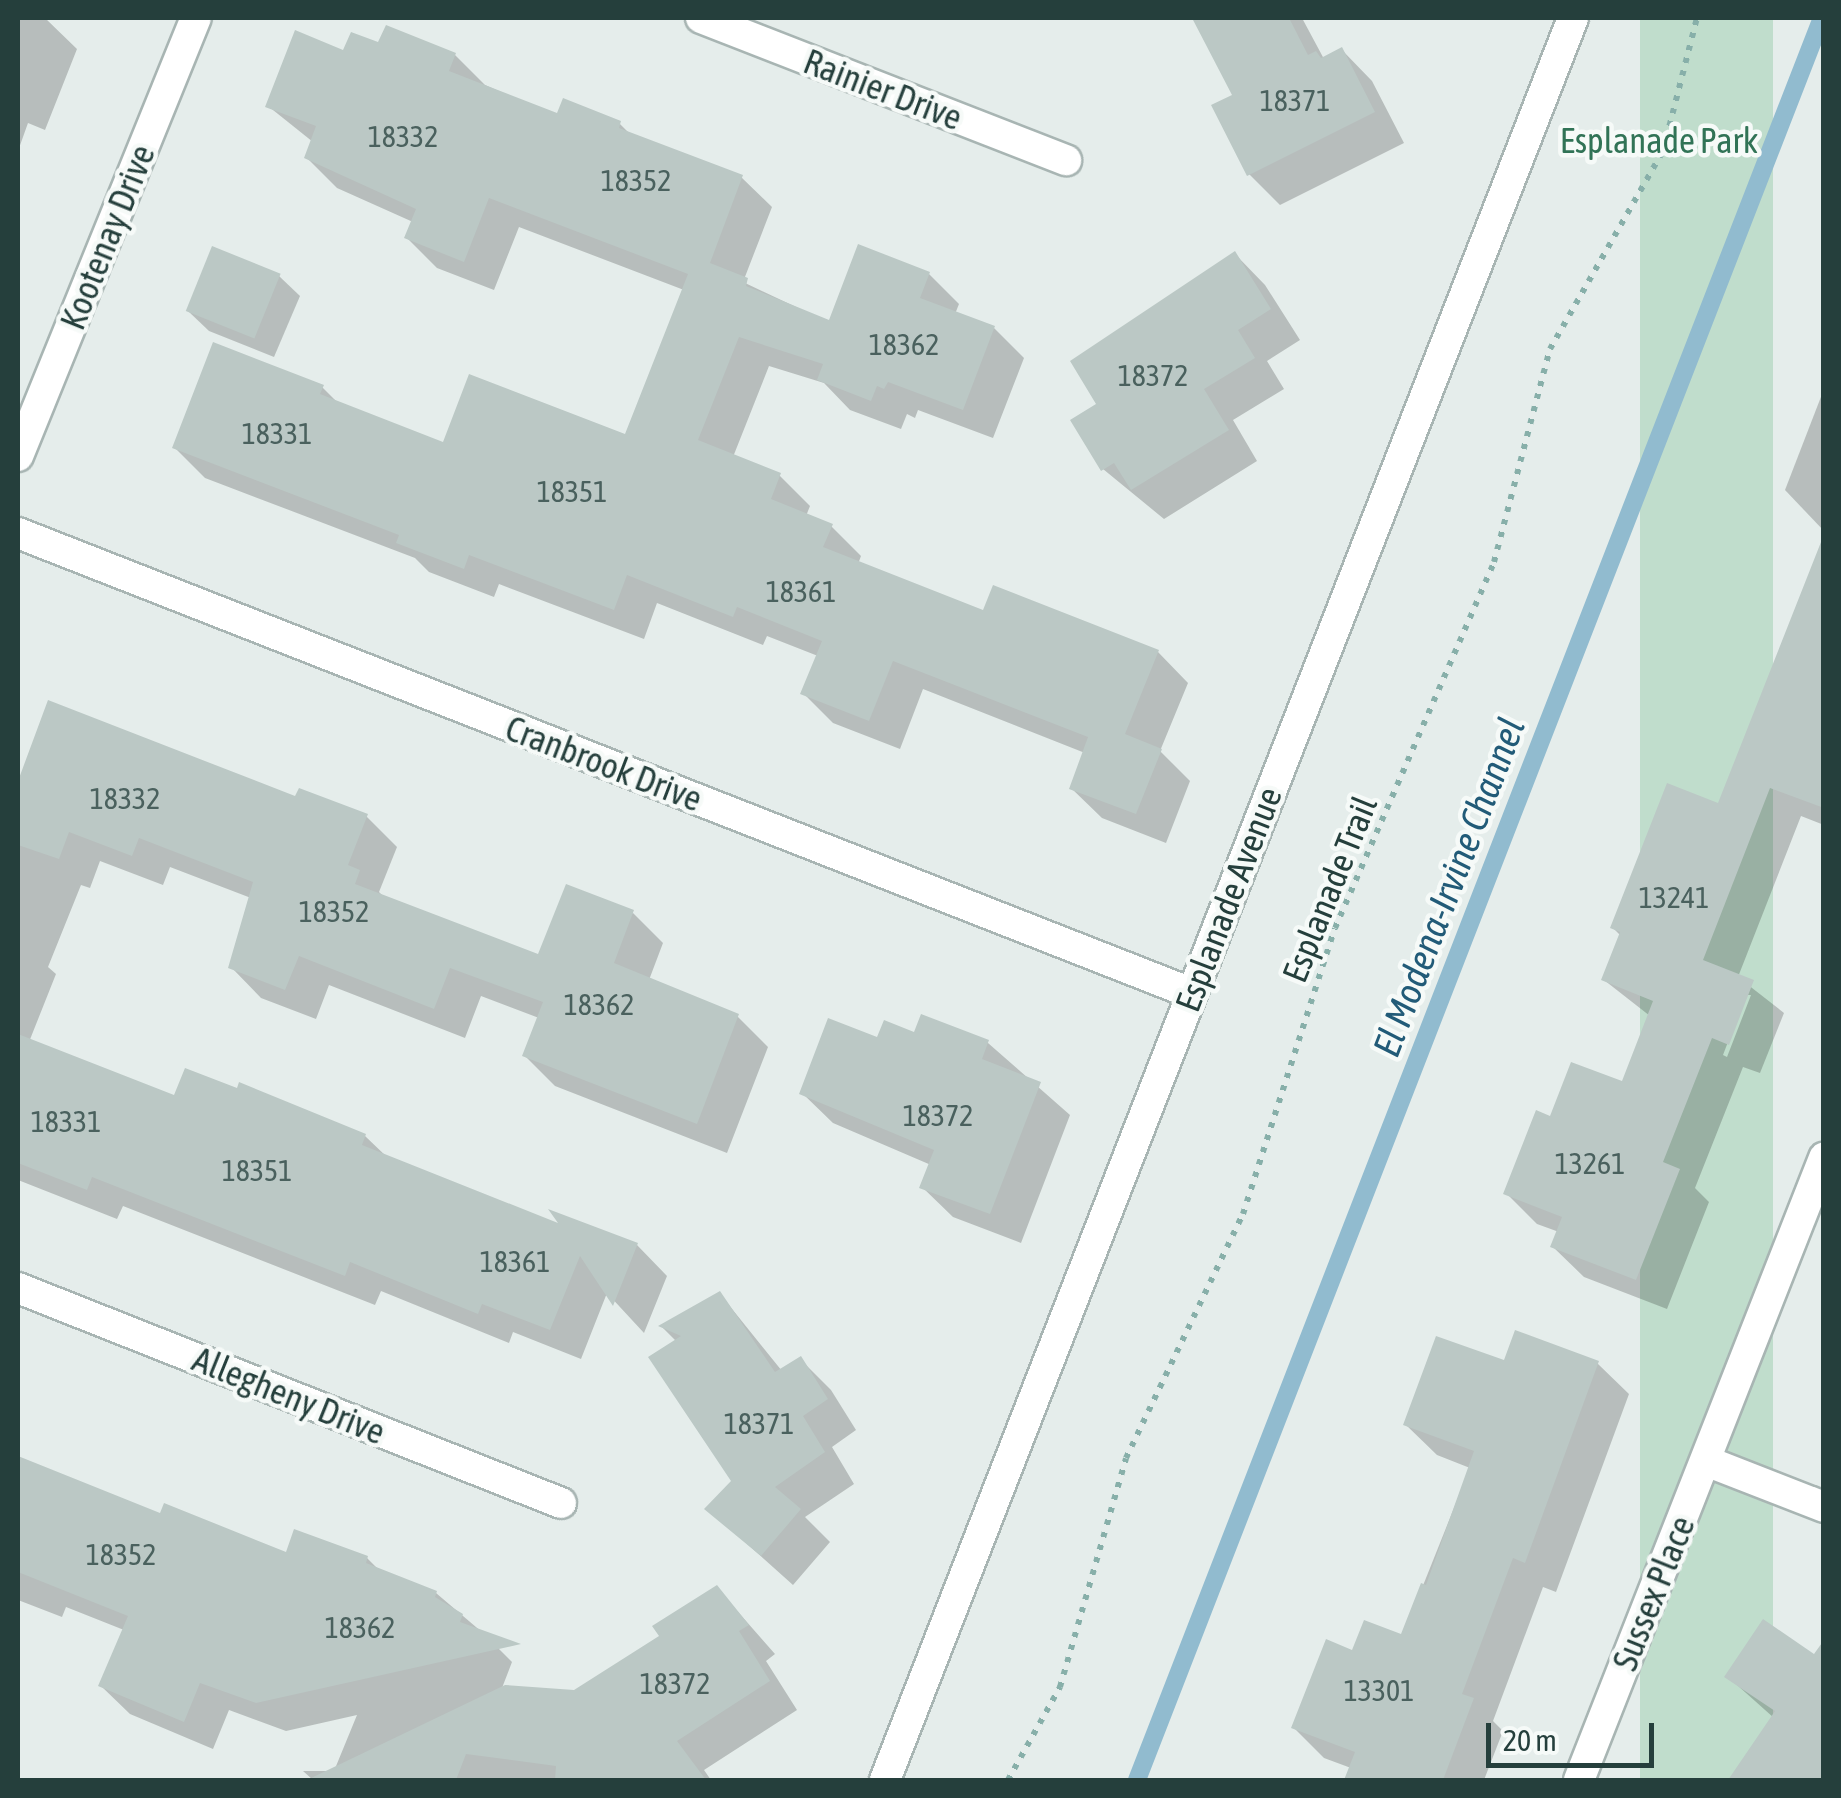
<!DOCTYPE html>
<html>
<head>
<meta charset="utf-8">
<style>
	body { margin:0 }
	#map { position:relative; width:1841px; height:1798px; overflow:hidden; background:#e5edeb; font-family:"Asap Condensed",sans-serif }
	div>[style] { position:absolute }
	.green>* { inset:0; background:#c0ddcc; transform-origin:0 0 }
	.shadow>* { inset:0; background:#0003 }
	.stream>* { height:18px; margin:-9px; padding:0 9px; transform-origin:9px; border-radius:9px; background:#91bbcf }
	.building>* { inset:0; background:#bbc8c5; transform-origin:0 0 }
	.path>* { height:6px; margin-top:-3px; transform-origin:0; background:repeating-linear-gradient(90deg,#87afa9 0 5px,transparent 0 13px) }
	.roads { filter:drop-shadow(2px 0 #a8b5b3) drop-shadow(-2px 0 #a8b5b3) drop-shadow(0 2px #a8b5b3) drop-shadow(0 -2px #a8b5b3) }
	.minor>* { height:30px; margin:-15px; padding:0 15px; transform-origin:15px; border-radius:15px; background:#fff }
	.tertiary>* { height:30px; margin:-15px; padding:0 15px; transform-origin:15px; border-radius:15px; background:#fff }
	span { translate:-50% -50%; white-space:nowrap; text-align:center; line-height:1.15; -webkit-text-stroke:9px #f6faf8; paint-order:stroke }
	.number-label { font-size:30px; color:#4a615e }
	.number-label span { -webkit-text-stroke-width:0 }
	.street-label { font-size:35px; color:#253f3c }
	.park-label { font-size:35px; color:#317356 }
	.water-label { font-size:38px; color:#225b78; font-style:italic }
	.frame { position:absolute; inset:0; border:20px solid #253f3c; pointer-events:none }
	.scale { position:absolute; left:1486px; top:1723px; width:168px; height:45px; box-sizing:border-box; border:5px solid #253f3c; border-top:0; padding-left:12px; font-size:30px; line-height:35px; white-space:nowrap; color:#253f3c; -webkit-text-stroke:8px #f6faf8; paint-order:stroke }
</style>
</head>
<body>
<div id="map">
	<div class="green">
		<i style="left:1640px;top:18px;width:133px;height:1890px"></i>
	</div>
	<div class="shadow">
		<i style="clip-path:polygon(18px 18px,46px 19px,77px 49px,45px 130px,28px 123px,18px 151px)"></i>
		<i style="clip-path:polygon(1212px 18px,1302px 18px,1324px 59px,1342px 50px,1372px 81px,1404px 143px,1280px 205px,1249px 174px,1235px 96px,1198px 24px)"></i>
		<i style="clip-path:polygon(380px 46px,455px 55px,485px 85px,558px 117px,619px 123px,632px 136px,741px 177px,772px 207px,743px 282px,830px 323px,929px 274px,959px 304px,955px 314px,994px 328px,1024px 358px,993px 438px,918px 410px,915px 418px,907px 414px,901px 429px,850px 410px,824px 383px,769px 366px,733px 457px,780px 476px,810px 506px,806px 516px,831px 526px,861px 556px,858px 564px,985px 613px,1158px 652px,1188px 683px,1160px 751px,1190px 781px,1166px 843px,1102px 818px,1071px 788px,1085px 753px,923px 689px,900px 749px,833px 723px,803px 693px,818px 656px,767px 636px,763px 645px,657px 603px,644px 639px,499px 584px,494px 597px,429px 572px,415px 558px,205px 478px,175px 448px,322px 387px,340px 405px,445px 445px,627px 437px,684px 290px,519px 227px,494px 290px,437px 268px,407px 238px,413px 222px,337px 188px,307px 158px,313px 142px,268px 106px,345px 53px)"></i>
		<i style="clip-path:polygon(1235px 254px,1265px 285px,1300px 340px,1267px 361px,1284px 389px,1233px 420px,1257px 461px,1164px 519px,1103px 469px,1099px 405px)"></i>
		<i style="clip-path:polygon(279px 276px,300px 296px,274px 357px,209px 331px,188px 311px)"></i>
		<i style="clip-path:polygon(1824px 389px,1824px 531px,1785px 490px)"></i>
		<i style="clip-path:polygon(evenodd,1824px 542px,1824px 825px,1801px 816px,1738px 977px,1784px 1013px,1760px 1073px,1743px 1067px,1695px 1188px,1709px 1202px,1667px 1309px,1584px 1277px,1553px 1247px,1559px 1232px,1537px 1224px,1506px 1193px,1552px 1119px,1624px 1085px,1650px 1016px,1604px 980px,1621px 936px,1613px 928px,1719px 807px,1824px 542px,1746px 995px,1751px 995px,1727px 1057px,1723px 1055px,1746px 995px)"></i>
		<i style="clip-path:polygon(50px 704px,297px 799px,366px 816px,397px 847px,379px 892px,385px 898px,540px 958px,633px 913px,663px 943px,649px 980px,737px 1016px,768px 1047px,727px 1153px,555px 1086px,525px 1056px,539px 1018px,481px 996px,465px 1038px,329px 985px,316px 1019px,261px 998px,231px 967px,251px 898px,170px 867px,163px 885px,100px 861px,90px 888px,81px 885px,48px 967px,56px 974px,29px 1042px,175px 1098px,365px 1136px,388px 1158px,564px 1229px,637px 1245px,667px 1276px,644px 1333px,607px 1293px,581px 1359px,513px 1332px,509px 1343px,381px 1291px,375px 1305px,123px 1206px,117px 1219px,18px 1180px,18px 788px)"></i>
		<i style="clip-path:polygon(916px 1035px,988px 1043px,1070px 1115px,1021px 1243px,953px 1217px,922px 1187px,931px 1165px,833px 1123px,802px 1093px,879px 1040px)"></i>
		<i style="clip-path:polygon(720px 1294px,782px 1371px,800px 1359px,831px 1390px,856px 1430px,832px 1447px,854px 1484px,805px 1517px,830px 1542px,793px 1585px,708px 1509px,734px 1481px,677px 1342px,662px 1327px)"></i>
		<i style="clip-path:polygon(1506px 1363px,1598px 1364px,1629px 1394px,1556px 1592px,1543px 1587px,1493px 1721px,1503px 1731px,1484px 1780px,1347px 1780px,1351px 1768px,1324px 1758px,1294px 1728px,1354px 1653px,1402px 1638px,1470px 1468px,1437px 1455px,1406px 1425px)"></i>
		<i style="clip-path:polygon(18px 1459px,162px 1516px,288px 1555px,367px 1558px,381px 1572px,436px 1593px,483px 1633px,512px 1662px,502px 1688px,575px 1693px,662px 1636px,717px 1588px,775px 1654px,766px 1661px,797px 1710px,704px 1770px,711px 1780px,313px 1780px,303px 1771px,334px 1771px,357px 1715px,286px 1731px,229px 1710px,213px 1749px,130px 1714px,101px 1686px,124px 1630px,66px 1607px,62px 1617px,18px 1600px)"></i>
		<i style="clip-path:polygon(1824px 1663px,1824px 1780px,1754px 1780px,1740px 1767px,1774px 1718px,1727px 1676px)"></i>
	</div>
	<div class="stream">
		<i style="left:1137px;top:1780px;width:1890px;rotate:-68.76deg"></i>
	</div>
	<div class="building">
		<i style="clip-path:polygon(1192px 18px,1289px 18px,1308px 55px,1316px 51px,1321px 58px,1342px 47px,1375px 112px,1247px 176px,1211px 105px,1232px 95px)"></i>
		<i style="clip-path:polygon(386px 25px,456px 53px,449px 71px,557px 113px,563px 98px,621px 121px,619px 128px,743px 175px,710px 263px,748px 278px,746px 286px,829px 320px,858px 244px,930px 272px,920px 298px,995px 326px,963px 410px,888px 382px,884px 389px,877px 386px,871px 401px,817px 380px,823px 364px,739px 337px,698px 440px,781px 473px,771px 499px,833px 524px,823px 547px,983px 610px,993px 585px,1159px 650px,1125px 734px,1162px 749px,1136px 814px,1069px 789px,1088px 737px,893px 661px,869px 721px,800px 694px,822px 641px,737px 607px,733px 617px,627px 575px,614px 610px,469px 555px,464px 569px,396px 543px,399px 535px,172px 448px,213px 342px,324px 385px,320px 394px,443px 442px,469px 374px,625px 434px,688px 274px,489px 198px,464px 262px,404px 238px,416px 209px,304px 158px,316px 126px,265px 107px,295px 30px,343px 50px,351px 32px,378px 42px)"></i>
		<i style="left:212px;top:246px;width:74px;height:70px;rotate:22deg"></i>
		<i style="clip-path:polygon(1235px 251px,1271px 309px,1238px 330px,1255px 358px,1204px 389px,1229px 430px,1131px 490px,1114px 463px,1101px 471px,1070px 420px,1096px 404px,1070px 361px)"></i>
		<i style="clip-path:polygon(1821px 542px,1824px 808px,1770px 788px,1703px 960px,1754px 980px,1729px 1045px,1712px 1038px,1663px 1162px,1680px 1169px,1636px 1280px,1550px 1247px,1562px 1217px,1503px 1194px,1536px 1110px,1550px 1116px,1571px 1062px,1622px 1081px,1653px 1001px,1601px 980px,1620px 932px,1610px 928px,1667px 783px,1718px 803px)"></i>
		<i style="clip-path:polygon(48px 700px,295px 796px,299px 788px,368px 814px,348px 865px,360px 870px,355px 884px,538px 954px,566px 884px,634px 910px,614px 963px,739px 1014px,697px 1124px,522px 1056px,543px 1002px,450px 968px,434px 1009px,299px 956px,285px 990px,228px 968px,253px 882px,139px 838px,132px 856px,69px 832px,59px 859px,18px 845px,18px 781px)"></i>
		<i style="clip-path:polygon(921px 1014px,989px 1040px,982px 1059px,1041px 1082px,990px 1214px,919px 1188px,934px 1150px,799px 1094px,828px 1018px,877px 1037px,884px 1020px,914px 1032px)"></i>
		<i style="clip-path:polygon(18px 1034px,174px 1095px,185px 1068px,237px 1088px,239px 1082px,366px 1134px,362px 1145px,558px 1223px,548px 1209px,638px 1243px,613px 1306px,580px 1256px,550px 1330px,482px 1304px,478px 1314px,350px 1262px,345px 1276px,92px 1177px,87px 1190px,18px 1163px)"></i>
		<i style="clip-path:polygon(720px 1291px,775px 1372px,801px 1356px,828px 1399px,803px 1416px,825px 1452px,775px 1487px,801px 1509px,761px 1556px,704px 1509px,731px 1481px,648px 1357px,681px 1336px,658px 1326px)"></i>
		<i style="clip-path:polygon(1515px 1330px,1599px 1361px,1525px 1563px,1513px 1558px,1462px 1694px,1474px 1698px,1443px 1780px,1344px 1780px,1355px 1752px,1291px 1728px,1326px 1639px,1352px 1650px,1364px 1620px,1401px 1634px,1421px 1583px,1426px 1585px,1474px 1451px,1403px 1425px,1436px 1336px,1504px 1360px)"></i>
		<i style="clip-path:polygon(18px 1456px,160px 1513px,164px 1503px,286px 1552px,294px 1529px,368px 1556px,366px 1563px,437px 1591px,435px 1597px,463px 1614px,460px 1622px,521px 1644px,256px 1703px,200px 1683px,184px 1722px,98px 1686px,128px 1616px,18px 1572px)"></i>
		<i style="clip-path:polygon(717px 1585px,749px 1625px,739px 1631px,770px 1681px,677px 1741px,706px 1780px,555px 1780px,556px 1766px,466px 1754px,456px 1780px,307px 1780px,505px 1685px,574px 1690px,659px 1636px,652px 1626px)"></i>
		<i style="clip-path:polygon(1763px 1619px,1814px 1654px,1824px 1640px,1824px 1780px,1728px 1780px,1775px 1711px,1724px 1677px)"></i>
	</div>
	<div class="path">
		<i style="left:1008px;top:1780px;width:107px;rotate:-60.8deg"></i>
		<i style="left:1060px;top:1687px;width:238px;rotate:-73.9deg"></i>
		<i style="left:1126px;top:1458px;width:271px;rotate:-64.4deg"></i>
		<i style="left:1243px;top:1214px;width:300px;rotate:-72.2deg"></i>
		<i style="left:1335px;top:928px;width:399px;rotate:-66.5deg"></i>
		<i style="left:1494px;top:562px;width:220px;rotate:-75.3deg"></i>
		<i style="left:1550px;top:349px;width:228px;rotate:-60.3deg"></i>
		<i style="left:1663px;top:151px;width:137px;rotate:-75.7deg"></i>
	</div>
	<div class="roads">
		<div class="minor">
			<i style="left:701px;top:18px;width:392px;rotate:21.3deg"></i>
			<i style="left:18px;top:456px;width:473px;rotate:-67.9deg"></i>
			<i style="left:18px;top:533px;width:1260px;rotate:21.41deg"></i>
			<i style="left:18px;top:1288px;width:584px;rotate:21.6deg"></i>
			<i style="left:1706px;top:1461px;width:127px;rotate:21.3deg"></i>
			<i style="left:1579px;top:1780px;width:669px;rotate:-68.5deg"></i>
		</div>
		<div class="tertiary">
			<i style="left:885px;top:1780px;width:1892px;rotate:-68.67deg"></i>
		</div>
	</div>
	<div class="number-label">
		<span style="left:1295px;top:100px">18371</span>
		<span style="left:403px;top:136px">18332</span>
		<span style="left:636px;top:180px">18352</span>
		<span style="left:904px;top:344px">18362</span>
		<span style="left:1153px;top:375px">18372</span>
		<span style="left:277px;top:433px">18331</span>
		<span style="left:572px;top:491px">18351</span>
		<span style="left:801px;top:591px">18361</span>
		<span style="left:125px;top:798px">18332</span>
		<span style="left:1674px;top:897px">13241</span>
		<span style="left:334px;top:911px">18352</span>
		<span style="left:599px;top:1004px">18362</span>
		<span style="left:938px;top:1115px">18372</span>
		<span style="left:66px;top:1121px">18331</span>
		<span style="left:1590px;top:1163px">13261</span>
		<span style="left:257px;top:1170px">18351</span>
		<span style="left:515px;top:1261px">18361</span>
		<span style="left:759px;top:1423px">18371</span>
		<span style="left:121px;top:1554px">18352</span>
		<span style="left:360px;top:1627px">18362</span>
		<span style="left:675px;top:1683px">18372</span>
		<span style="left:1379px;top:1690px">13301</span>
	</div>
	<div class="street-label">
		<span style="left:883px;top:89px;rotate:21deg">Rainier Drive</span>
		<span style="left:107px;top:237px;rotate:-68deg">Kootenay Drive</span>
		<span style="left:604px;top:763px;rotate:21deg">Cranbrook Drive</span>
		<span style="left:1329px;top:889px;rotate:-68deg">Esplanade Trail</span>
		<span style="left:1228px;top:899px;rotate:-69deg">Esplanade Avenue</span>
		<span style="left:289px;top:1395px;rotate:22deg">Allegheny Drive</span>
		<span style="left:1653px;top:1593px;rotate:-68deg">Sussex Place</span>
	</div>
	<div class="park-label">
		<span style="left:1659px;top:140px">Esplanade Park</span>
	</div>
	<div class="water-label">
		<span style="left:1449px;top:887px;rotate:-69deg">El Modena-Irvine Channel</span>
	</div>
	<div class="frame"></div>
	<div class="scale">20 m</div>
</div>
</body>
</html>
